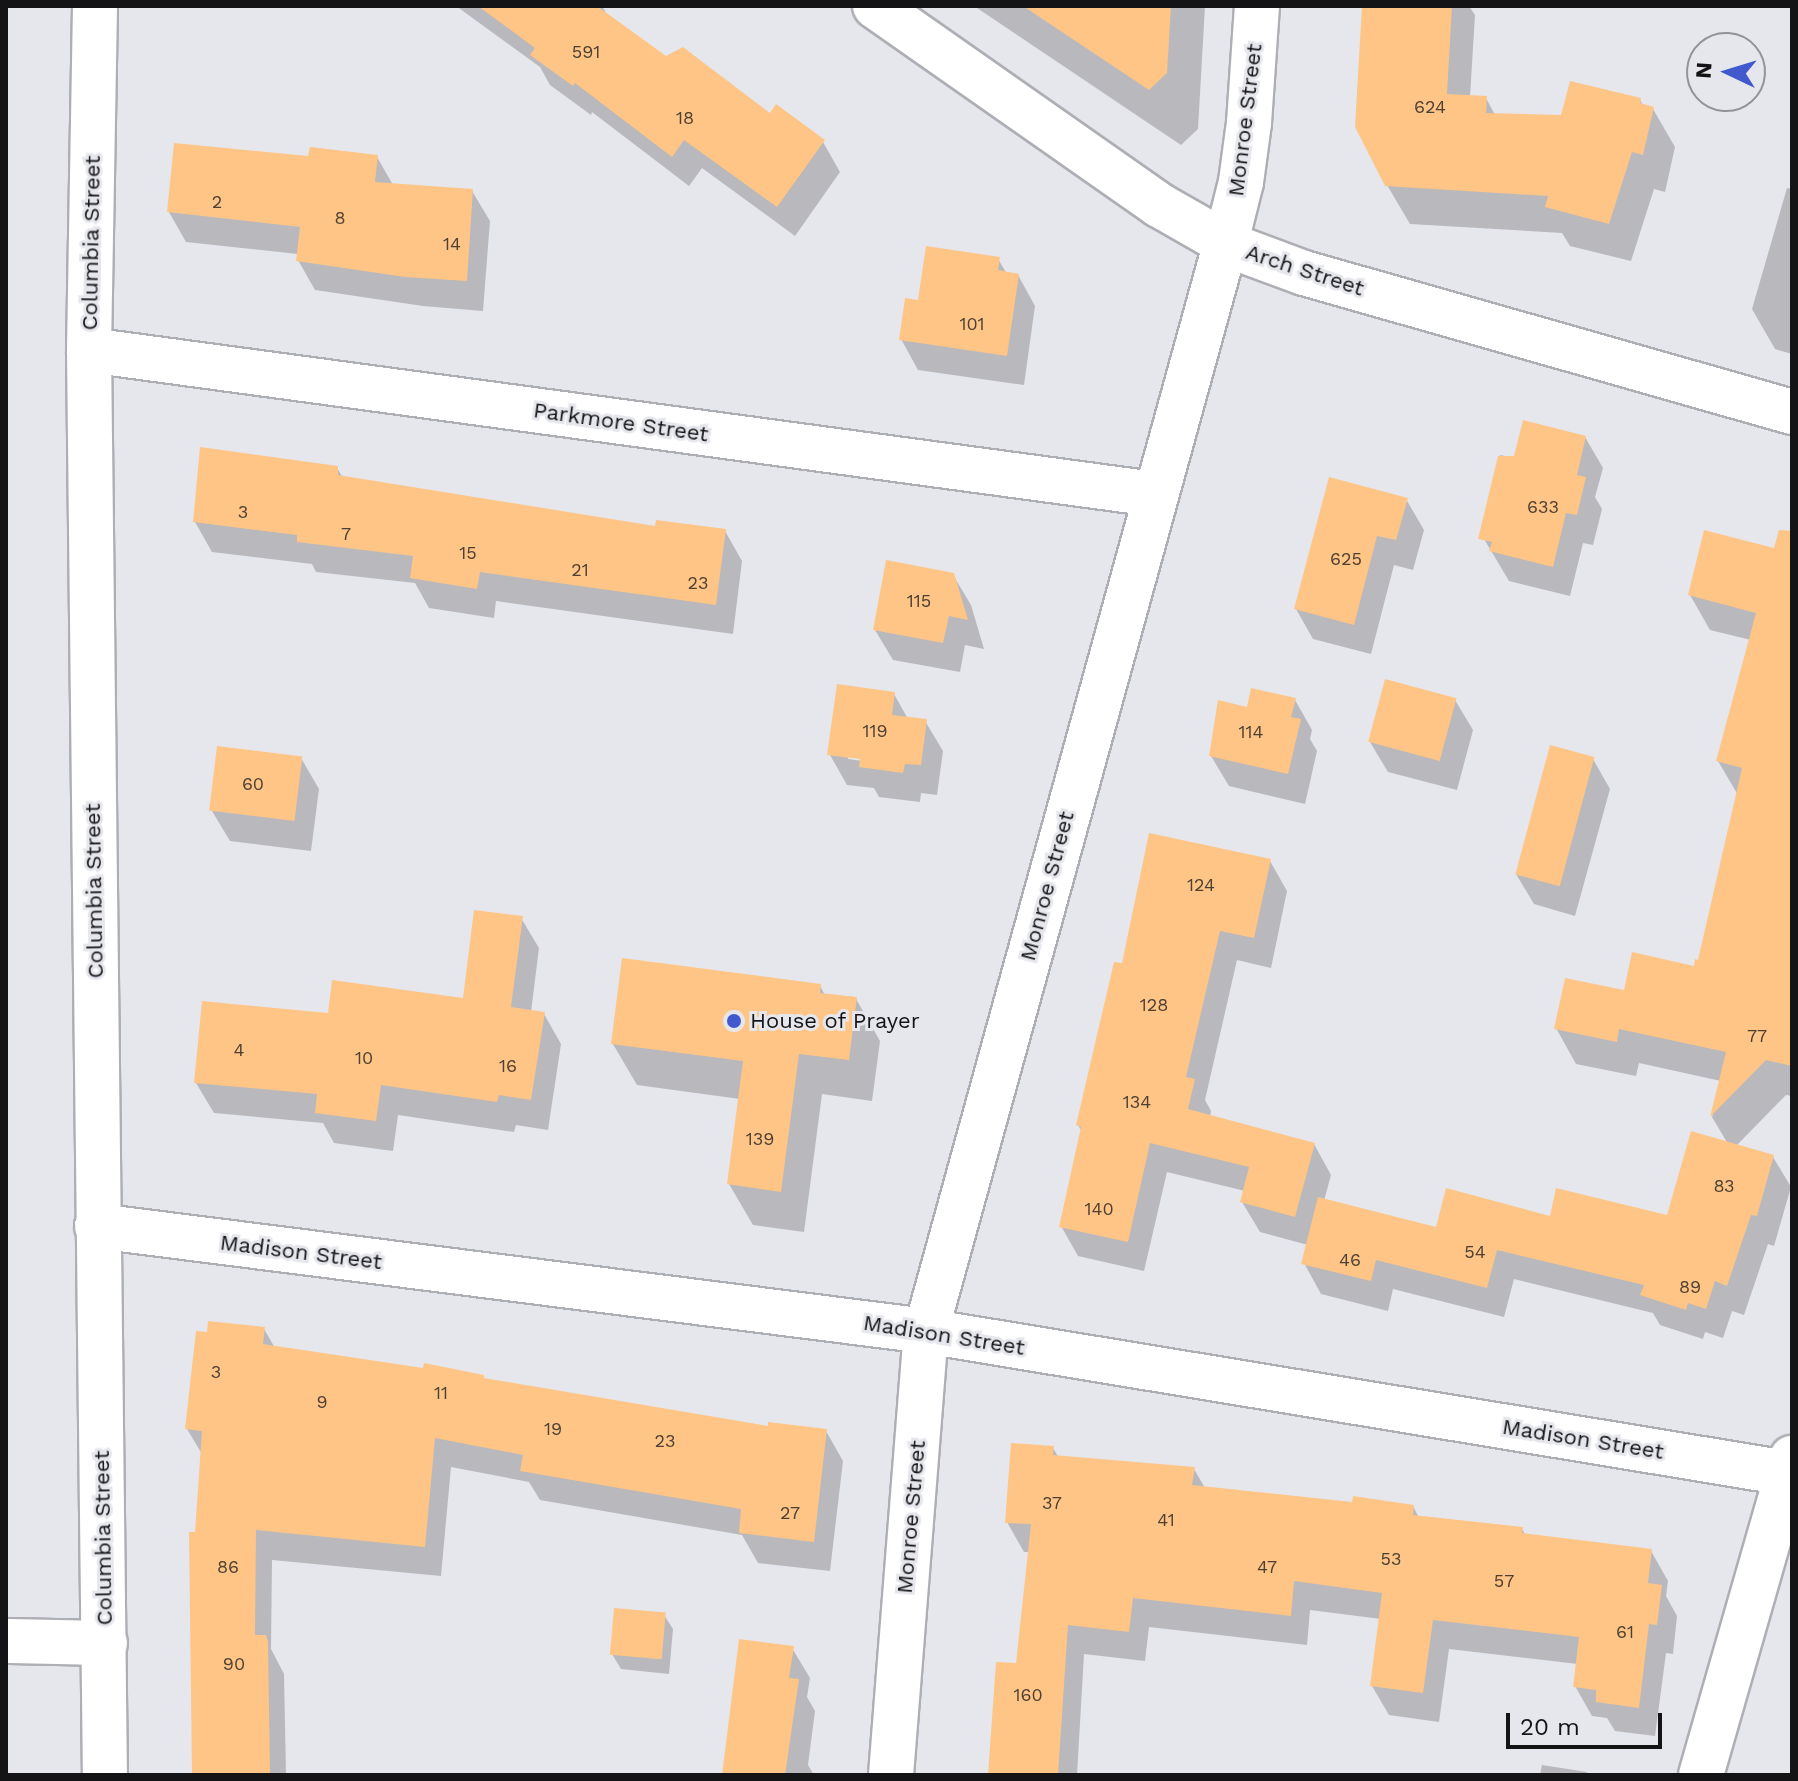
<!DOCTYPE html>
<html>
<head>
<meta charset="utf-8">
<style>
	body { margin:0 }
	#map { position:relative; width:1798px; height:1781px; overflow:hidden; background:#e6e7ed; font-family:"Work Sans",sans-serif }
	div>[style] { position:absolute }
	.shadow>* { inset:0; background:#0003 }
	.building>* { inset:0; background:#fec587; transform-origin:0 0 }
	.roads { filter:drop-shadow(2px 0 #aeafb5) drop-shadow(-2px 0 #aeafb5) drop-shadow(0 2px #aeafb5) drop-shadow(0 -2px #aeafb5) }
	.street>* { height:44px; margin:-22px; padding:0 22px; transform-origin:22px; border-radius:22px; background:#fff }
	.secondary>* { height:44px; margin:-22px; padding:0 22px; transform-origin:22px; border-radius:22px; background:#fff }
	.dots>* { width:22px; height:22px; translate:-50% -50%; box-sizing:border-box; border:4px solid #e6e7ed; border-radius:50% }
	span { translate:-50% -50%; white-space:nowrap; text-align:center; line-height:1.15; -webkit-text-stroke:6px #e6e7ed; paint-order:stroke }
	.number-label { font-size:18px; color:#4e4032 }
	.number-label span { -webkit-text-stroke-width:0 }
	.street-label { font-size:22px; color:#141416 }
	.poi-label { font-size:22px; color:#141416 }
	.left { translate:0 -50%; text-align:left }
	.frame { position:absolute; inset:0; border:8px solid #141416; pointer-events:none }
	.north { position:absolute; left:1686px; top:32px; width:80px; height:80px; box-sizing:border-box; background:#e6e7ed; border:2px solid #929397; border-radius:50%; rotate:274deg; font-size:22px; font-weight:700; line-height:32px; text-align:center; color:#141416 }
	.north::after { content:''; display:block; margin:auto; width:28px; height:36px; background:#4259cd; clip-path:polygon(50% 0,100% 100%,50% 72%,0 100%) }
	.scale { position:absolute; left:1506px; top:1713px; width:156px; height:36px; box-sizing:border-box; border:4px solid #141416; border-top:0; padding-left:10px; font-size:24px; line-height:28px; white-space:nowrap; color:#141416; -webkit-text-stroke:6px #e6e7ed; paint-order:stroke }
</style>
</head>
<body>
<div id="map">
	<div class="shadow">
		<i style="clip-path:polygon(456px 6px,602px 6px,608px 16px,666px 58px,823px 142px,840px 172px,795px 236px,702px 168px,689px 186px,592px 112px,591px 115px,550px 85px,540px 67px)"></i>
		<i style="clip-path:polygon(974px 6px,1205px 6px,1198px 129px,1181px 145px)"></i>
		<i style="clip-path:polygon(1364px 6px,1469px 6px,1475px 15px,1470px 97px,1486px 98px,1495px 115px,1563px 117px,1640px 100px,1644px 107px,1653px 109px,1675px 147px,1665px 192px,1654px 189px,1631px 261px,1570px 246px,1562px 233px,1410px 224px,1387px 185px)"></i>
		<i style="clip-path:polygon(377px 157px,393px 185px,472px 191px,490px 221px,483px 311px,423px 306px,315px 290px,298px 260px,298px 254px,186px 242px,169px 212px)"></i>
		<i style="clip-path:polygon(1787px 188px,1792px 189px,1792px 354px,1775px 349px,1752px 309px)"></i>
		<i style="clip-path:polygon(998px 259px,1007px 274px,1018px 275px,1035px 306px,1024px 385px,918px 370px,901px 339px)"></i>
		<i style="clip-path:polygon(1585px 437px,1603px 468px,1595px 497px,1602px 509px,1593px 545px,1583px 543px,1570px 596px,1509px 581px,1484px 539px,1484px 523px,1500px 455px,1516px 458px)"></i>
		<i style="clip-path:polygon(337px 468px,343px 478px,657px 529px,725px 531px,742px 561px,733px 634px,496px 601px,494px 618px,429px 608px,415px 583px,316px 572px,312px 564px,212px 552px,195px 522px)"></i>
		<i style="clip-path:polygon(1406px 499px,1424px 530px,1413px 570px,1394px 565px,1371px 654px,1313px 639px,1296px 609px)"></i>
		<i style="clip-path:polygon(1792px 555px,1792px 1096px,1786px 1095px,1736px 1146px,1773px 1157px,1791px 1187px,1774px 1246px,1768px 1244px,1744px 1315px,1732px 1311px,1723px 1338px,1705px 1332px,1703px 1339px,1660px 1325px,1653px 1313px,1514px 1279px,1504px 1317px,1393px 1289px,1388px 1311px,1321px 1294px,1304px 1263px,1308px 1245px,1260px 1232px,1242px 1202px,1245px 1191px,1167px 1172px,1144px 1271px,1078px 1256px,1061px 1226px,1082px 1132px,1078px 1125px,1123px 966px,1270px 861px,1287px 891px,1271px 968px,1237px 960px,1205px 1100px,1211px 1111px,1210px 1117px,1314px 1144px,1331px 1175px,1324px 1201px,1437px 1230px,1551px 1218px,1669px 1217px,1728px 1144px,1712px 1117px,1721px 1081px,1639px 1063px,1636px 1076px,1576px 1064px,1556px 1028px,1625px 992px,1695px 968px,1700px 962px,1738px 795px,1718px 761px,1751px 640px,1710px 630px,1690px 595px)"></i>
		<i style="clip-path:polygon(953px 575px,971px 605px,984px 649px,965px 645px,960px 672px,893px 660px,875px 630px)"></i>
		<i style="clip-path:polygon(evenodd,894px 694px,908px 719px,925px 721px,943px 751px,937px 795px,921px 793px,920px 802px,879px 797px,874px 788px,847px 785px,830px 755px,894px 694px,848px 755px,870px 762px,848px 759px,848px 755px)"></i>
		<i style="clip-path:polygon(1295px 700px,1312px 730px,1310px 739px,1317px 751px,1305px 804px,1229px 786px,1211px 756px,1249px 709px)"></i>
		<i style="clip-path:polygon(1455px 700px,1473px 730px,1457px 790px,1388px 772px,1370px 742px)"></i>
		<i style="clip-path:polygon(301px 758px,319px 789px,311px 851px,230px 841px,212px 811px)"></i>
		<i style="clip-path:polygon(1593px 759px,1610px 789px,1575px 916px,1534px 904px,1516px 874px)"></i>
		<i style="clip-path:polygon(521px 918px,539px 948px,531px 1012px,544px 1014px,561px 1044px,548px 1130px,516px 1125px,514px 1132px,398px 1115px,393px 1151px,334px 1143px,323px 1123px,214px 1113px,196px 1083px,330px 1015px,464px 1000px)"></i>
		<i style="clip-path:polygon(820px 986px,825px 995px,856px 999px,880px 1041px,872px 1101px,822px 1094px,804px 1232px,753px 1225px,729px 1184px,740px 1099px,637px 1085px,613px 1044px)"></i>
		<i style="clip-path:polygon(264px 1329px,275px 1348px,769px 1428px,826px 1431px,843px 1461px,830px 1571px,758px 1563px,742px 1535px,540px 1500px,529px 1482px,451px 1467px,441px 1576px,272px 1560px,271px 1649px,284px 1674px,286px 1775px,194px 1775px,196px 1534px,202px 1454px,187px 1429px)"></i>
		<i style="clip-path:polygon(1053px 1448px,1059px 1458px,1194px 1469px,1205px 1488px,1353px 1504px,1413px 1506px,1419px 1518px,1522px 1529px,1526px 1536px,1651px 1551px,1668px 1581px,1666px 1596px,1677px 1616px,1673px 1654px,1666px 1653px,1655px 1736px,1615px 1731px,1607px 1718px,1592px 1716px,1575px 1686px,1578px 1664px,1449px 1649px,1439px 1722px,1389px 1715px,1372px 1686px,1381px 1619px,1310px 1610px,1307px 1645px,1149px 1627px,1145px 1661px,1084px 1654px,1077px 1775px,990px 1775px,1018px 1665px,1030px 1552px,1024px 1552px,1007px 1522px)"></i>
		<i style="clip-path:polygon(664px 1615px,673px 1629px,669px 1674px,621px 1669px,612px 1654px)"></i>
		<i style="clip-path:polygon(792px 1648px,810px 1678px,807px 1697px,815px 1711px,808px 1765px,814px 1775px,725px 1775px)"></i>
		<i style="clip-path:polygon(1542px 1765px,1587px 1772px,1588px 1775px,1540px 1775px)"></i>
	</div>
	<div class="building">
		<i style="clip-path:polygon(478px 6px,597px 6px,666px 56px,683px 47px,770px 113px,776px 104px,825px 140px,777px 207px,684px 140px,672px 157px,575px 83px,573px 86px,530px 55px,535px 48px)"></i>
		<i style="clip-path:polygon(1023px 6px,1171px 6px,1167px 73px,1149px 90px)"></i>
		<i style="clip-path:polygon(1362px 6px,1452px 6px,1447px 94px,1487px 96px,1486px 113px,1561px 115px,1570px 81px,1641px 98px,1640px 103px,1654px 107px,1643px 155px,1632px 152px,1609px 224px,1545px 207px,1548px 196px,1385px 186px,1355px 127px)"></i>
		<i style="clip-path:polygon(174px 143px,308px 156px,310px 147px,378px 155px,375px 182px,473px 189px,467px 281px,405px 277px,296px 261px,300px 227px,167px 212px)"></i>
		<i style="clip-path:polygon(926px 246px,1000px 257px,998px 270px,1019px 274px,1007px 356px,899px 340px,905px 298px,918px 300px)"></i>
		<i style="clip-path:polygon(1523px 420px,1586px 436px,1577px 475px,1586px 477px,1577px 515px,1566px 513px,1553px 567px,1489px 551px,1492px 542px,1478px 539px,1498px 456px,1514px 456px)"></i>
		<i style="clip-path:polygon(200px 447px,338px 466px,338px 475px,655px 526px,656px 520px,726px 529px,716px 605px,480px 572px,477px 589px,410px 578px,413px 556px,297px 542px,297px 535px,193px 522px)"></i>
		<i style="clip-path:polygon(1329px 477px,1408px 498px,1396px 540px,1377px 536px,1354px 625px,1294px 609px)"></i>
		<i style="clip-path:polygon(1704px 530px,1774px 548px,1779px 530px,1792px 531px,1792px 1066px,1766px 1060px,1710px 1117px,1726px 1052px,1619px 1029px,1617px 1042px,1554px 1029px,1565px 978px,1624px 990px,1632px 952px,1694px 966px,1695px 959px,1698px 960px,1742px 768px,1716px 761px,1756px 613px,1688px 595px)"></i>
		<i style="clip-path:polygon(886px 560px,954px 573px,968px 620px,949px 616px,943px 643px,873px 630px)"></i>
		<i style="left:1385px;top:679px;width:74px;height:65px;rotate:15deg"></i>
		<i style="clip-path:polygon(837px 684px,895px 692px,892px 715px,927px 719px,921px 765px,905px 764px,903px 773px,859px 767px,860px 759px,827px 755px)"></i>
		<i style="clip-path:polygon(1251px 688px,1296px 698px,1291px 717px,1301px 719px,1288px 774px,1209px 756px,1218px 700px,1247px 707px)"></i>
		<i style="left:1550px;top:745px;width:46px;height:134px;rotate:15deg"></i>
		<i style="left:217px;top:746px;width:86px;height:65px;rotate:7deg"></i>
		<i style="clip-path:polygon(1149px 833px,1271px 859px,1254px 938px,1220px 931px,1186px 1077px,1195px 1079px,1188px 1109px,1315px 1143px,1295px 1217px,1240px 1202px,1249px 1167px,1150px 1143px,1128px 1242px,1059px 1227px,1081px 1127px,1076px 1125px,1114px 962px,1122px 963px)"></i>
		<i style="clip-path:polygon(474px 910px,523px 916px,511px 1007px,545px 1012px,531px 1100px,499px 1095px,497px 1102px,381px 1085px,376px 1121px,315px 1113px,317px 1094px,194px 1083px,202px 1001px,328px 1013px,332px 980px,463px 998px)"></i>
		<i style="clip-path:polygon(622px 958px,821px 984px,820px 993px,857px 997px,849px 1060px,799px 1054px,781px 1192px,727px 1184px,743px 1061px,611px 1044px)"></i>
		<i style="clip-path:polygon(1691px 1131px,1774px 1155px,1757px 1216px,1751px 1215px,1727px 1286px,1715px 1281px,1706px 1309px,1688px 1303px,1686px 1310px,1640px 1295px,1644px 1285px,1497px 1250px,1487px 1288px,1376px 1260px,1371px 1281px,1301px 1264px,1318px 1197px,1436px 1227px,1446px 1188px,1550px 1216px,1556px 1188px,1667px 1215px)"></i>
		<i style="clip-path:polygon(208px 1321px,265px 1327px,263px 1344px,423px 1368px,424px 1363px,484px 1375px,484px 1378px,768px 1426px,768px 1422px,827px 1429px,814px 1542px,739px 1533px,741px 1509px,520px 1471px,523px 1455px,435px 1438px,425px 1547px,256px 1530px,255px 1635px,266px 1635px,268px 1642px,270px 1775px,192px 1775px,189px 1532px,195px 1532px,202px 1431px,185px 1429px,196px 1331px,207px 1332px)"></i>
		<i style="clip-path:polygon(1011px 1443px,1054px 1446px,1053px 1455px,1195px 1467px,1192px 1485px,1352px 1502px,1353px 1496px,1414px 1505px,1413px 1515px,1523px 1527px,1522px 1533px,1652px 1549px,1648px 1583px,1662px 1585px,1657px 1625px,1649px 1624px,1639px 1708px,1596px 1702px,1596px 1690px,1573px 1687px,1579px 1637px,1433px 1620px,1423px 1693px,1370px 1686px,1382px 1593px,1294px 1581px,1291px 1616px,1133px 1598px,1129px 1632px,1068px 1625px,1058px 1775px,988px 1775px,996px 1662px,1016px 1663px,1031px 1524px,1005px 1523px)"></i>
		<i style="left:614px;top:1608px;width:52px;height:47px;rotate:5deg"></i>
		<i style="clip-path:polygon(739px 1639px,794px 1646px,789px 1678px,799px 1679px,785px 1775px,722px 1775px)"></i>
	</div>
	<div class="roads">
		<div class="street">
			<i style="left:95px;top:6px;width:344px;rotate:91deg"></i>
			<i style="left:89px;top:350px;width:1425px;rotate:89.36deg"></i>
			<i style="left:89px;top:350px;width:1075px;rotate:7.7deg"></i>
			<i style="left:97px;top:1226px;width:836px;rotate:7.22deg"></i>
			<i style="left:926px;top:1331px;width:873px;rotate:9.37deg"></i>
			<i style="left:6px;top:1641px;width:99px;rotate:1.2deg"></i>
			<i style="left:1701px;top:1775px;width:330px;rotate:-74deg"></i>
		</div>
		<div class="secondary">
			<i style="left:875px;top:6px;width:347px;rotate:35deg"></i>
			<i style="left:1159px;top:205px;width:83px;rotate:29.7deg"></i>
			<i style="left:1231px;top:246px;width:78px;rotate:20.3deg"></i>
			<i style="left:1304px;top:273px;width:507px;rotate:15.9deg"></i>
			<i style="left:891px;top:1775px;width:445px;rotate:-85.5deg"></i>
			<i style="left:926px;top:1331px;width:1130px;rotate:-74.6deg"></i>
			<i style="left:1226px;top:242px;width:62px;rotate:-76deg"></i>
			<i style="left:1241px;top:182px;width:60px;rotate:-82.3deg"></i>
			<i style="left:1249px;top:123px;width:117px;rotate:-86.1deg"></i>
		</div>
	</div>
	<div class="dots">
		<i style="left:734px;top:1021px;background:#4259cd"></i>
	</div>
	<div class="number-label">
		<span style="left:586px;top:52px">591</span>
		<span style="left:1430px;top:107px">624</span>
		<span style="left:685px;top:118px">18</span>
		<span style="left:217px;top:202px">2</span>
		<span style="left:340px;top:218px">8</span>
		<span style="left:452px;top:244px">14</span>
		<span style="left:972px;top:324px">101</span>
		<span style="left:1543px;top:507px">633</span>
		<span style="left:243px;top:512px">3</span>
		<span style="left:346px;top:534px">7</span>
		<span style="left:468px;top:553px">15</span>
		<span style="left:1346px;top:559px">625</span>
		<span style="left:580px;top:570px">21</span>
		<span style="left:698px;top:583px">23</span>
		<span style="left:919px;top:601px">115</span>
		<span style="left:875px;top:731px">119</span>
		<span style="left:1251px;top:732px">114</span>
		<span style="left:253px;top:784px">60</span>
		<span style="left:1201px;top:885px">124</span>
		<span style="left:1154px;top:1005px">128</span>
		<span style="left:1757px;top:1036px">77</span>
		<span style="left:239px;top:1050px">4</span>
		<span style="left:364px;top:1058px">10</span>
		<span style="left:508px;top:1066px">16</span>
		<span style="left:1137px;top:1102px">134</span>
		<span style="left:760px;top:1139px">139</span>
		<span style="left:1724px;top:1186px">83</span>
		<span style="left:1099px;top:1209px">140</span>
		<span style="left:1475px;top:1252px">54</span>
		<span style="left:1350px;top:1260px">46</span>
		<span style="left:1690px;top:1287px">89</span>
		<span style="left:216px;top:1372px">3</span>
		<span style="left:441px;top:1393px">11</span>
		<span style="left:322px;top:1402px">9</span>
		<span style="left:553px;top:1429px">19</span>
		<span style="left:665px;top:1441px">23</span>
		<span style="left:1052px;top:1503px">37</span>
		<span style="left:790px;top:1513px">27</span>
		<span style="left:1166px;top:1520px">41</span>
		<span style="left:1391px;top:1559px">53</span>
		<span style="left:228px;top:1567px">86</span>
		<span style="left:1267px;top:1567px">47</span>
		<span style="left:1504px;top:1581px">57</span>
		<span style="left:1625px;top:1632px">61</span>
		<span style="left:234px;top:1664px">90</span>
		<span style="left:1028px;top:1695px">160</span>
	</div>
	<div class="street-label">
		<span style="left:1245px;top:120px;rotate:-83deg">Monroe Street</span>
		<span style="left:91px;top:243px;rotate:-89deg">Columbia Street</span>
		<span style="left:1305px;top:270px;rotate:18deg">Arch Street</span>
		<span style="left:621px;top:422px;rotate:8deg">Parkmore Street</span>
		<span style="left:1047px;top:886px;rotate:-75deg">Monroe Street</span>
		<span style="left:94px;top:891px;rotate:-91deg">Columbia Street</span>
		<span style="left:301px;top:1252px;rotate:7deg">Madison Street</span>
		<span style="left:944px;top:1335px;rotate:9deg">Madison Street</span>
		<span style="left:1583px;top:1439px;rotate:9deg">Madison Street</span>
		<span style="left:911px;top:1517px;rotate:-85deg">Monroe Street</span>
		<span style="left:103px;top:1538px;rotate:-91deg">Columbia Street</span>
	</div>
	<div class="poi-label">
		<span class="left" style="left:750px;top:1021px">House of Prayer</span>
	</div>
	<div class="frame"></div>
	<div class="north">N</div>
	<div class="scale">20 m</div>
</div>
</body>
</html>
